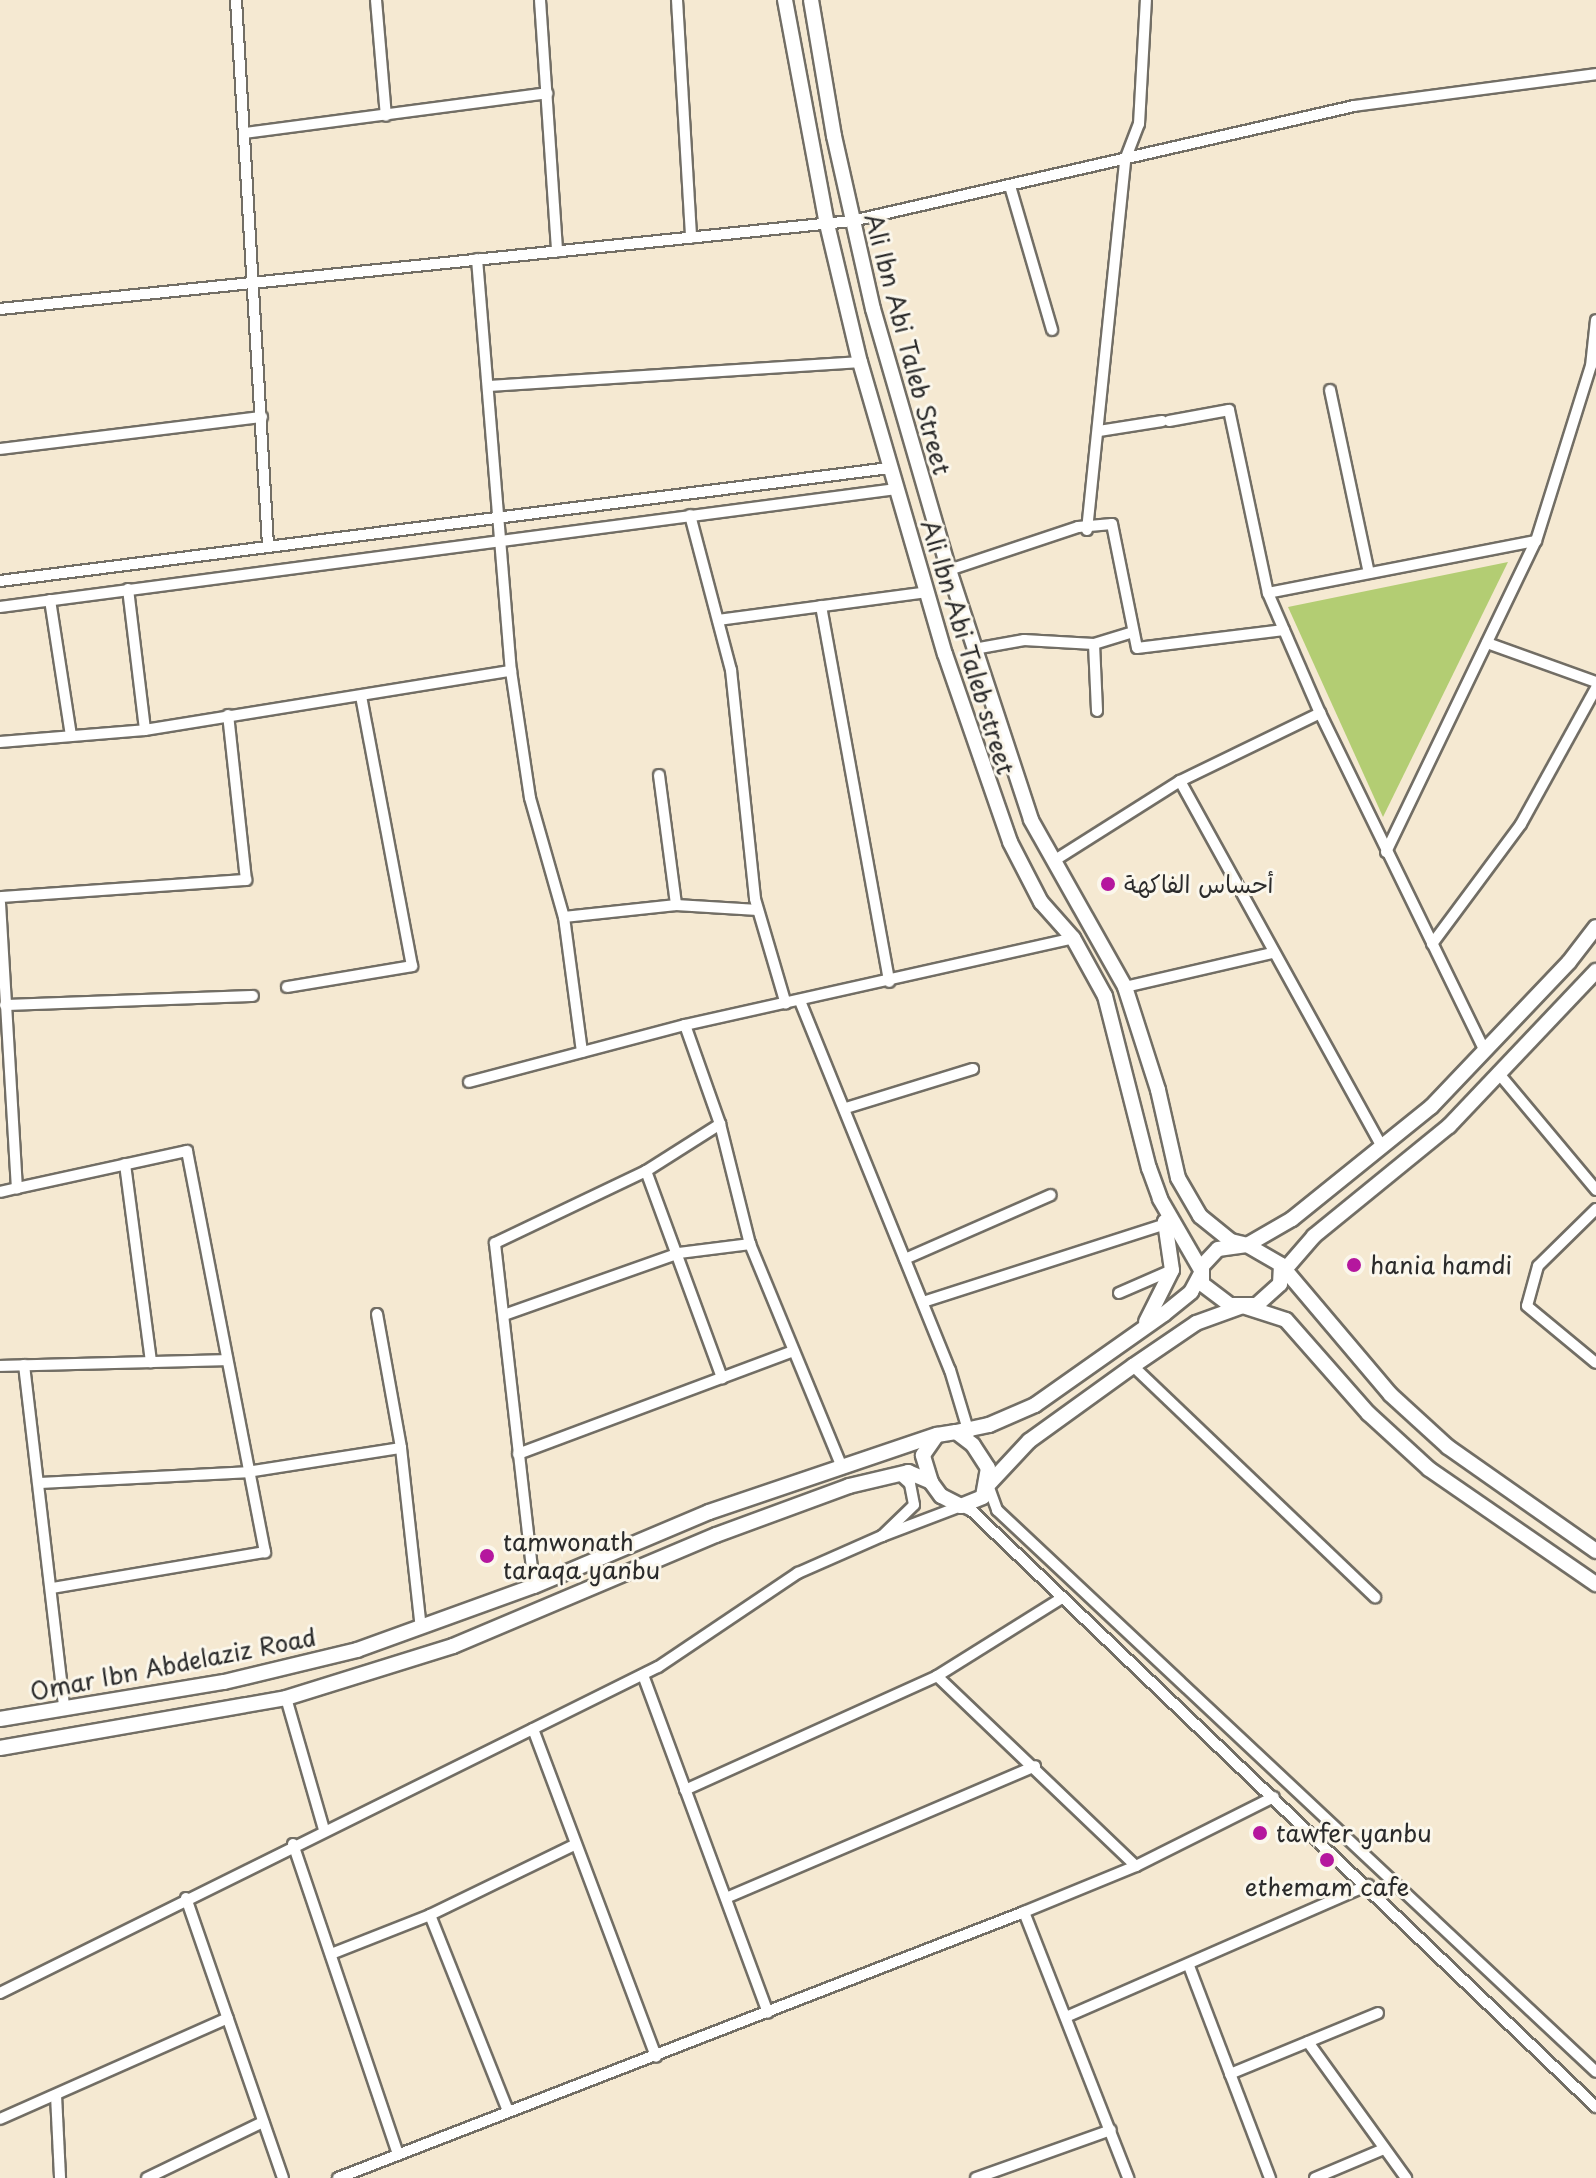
<!DOCTYPE html>
<html>
<head>
<meta charset="utf-8">
<style>
	body { margin:0 }
	#map { position:relative; width:1596px; height:2178px; overflow:hidden; background:#f5e9d2; font-family:"Playpen Sans","Playpen Sans Arabic",sans-serif }
	div>[style] { position:absolute }
	.green>* { inset:0; background:#b3cd73 }
	.roads { filter:drop-shadow(2px 0 #726e65) drop-shadow(-2px 0 #726e65) drop-shadow(0 2px #726e65) drop-shadow(0 -2px #726e65) }
	.minor>* { height:10px; margin:-5px; padding:0 5px; transform-origin:5px; border-radius:5px; background:#fff }
	.secondary>* { height:14px; margin:-7px; padding:0 7px; transform-origin:7px; border-radius:7px; background:#fff }
	.dots>* { width:22px; height:22px; translate:-50% -50%; box-sizing:border-box; border:4px solid #fbf7ec; border-radius:50% }
	span { translate:-50% -50%; white-space:nowrap; text-align:center; line-height:1.15; -webkit-text-stroke:6px #fbf7ec; paint-order:stroke }
	.street-label { font-size:24px; color:#2b2b2b }
	.poi-label { font-size:24px; color:#2b2b2b }
	.left { translate:0 -50%; text-align:left }
</style>
</head>
<body>
<div id="map">
	<div class="green">
		<i style="clip-path:polygon(1508px 562px,1383px 817px,1288px 607px)"></i>
	</div>
	<div class="roads">
		<div class="minor">
			<i style="left:236px;top:0;width:546px;rotate:86.64deg"></i>
			<i style="left:376px;top:0;width:116px;rotate:85.1deg"></i>
			<i style="left:540px;top:0;width:252px;rotate:86.1deg"></i>
			<i style="left:677px;top:0;width:238px;rotate:86.6deg"></i>
			<i style="left:245px;top:133px;width:305px;rotate:-7.5deg"></i>
			<i style="left:1010px;top:186px;width:150px;rotate:73.7deg"></i>
			<i style="left:477px;top:259px;width:413px;rotate:85.3deg"></i>
			<i style="left:511px;top:671px;width:128px;rotate:81.5deg"></i>
			<i style="left:530px;top:798px;width:124px;rotate:74.1deg"></i>
			<i style="left:564px;top:917px;width:136px;rotate:82.4deg"></i>
			<i style="left:0;top:309px;width:857px;rotate:-5.9deg"></i>
			<i style="left:852px;top:221px;width:515px;rotate:-12.9deg"></i>
			<i style="left:1354px;top:106px;width:244px;rotate:-7.5deg"></i>
			<i style="left:490px;top:386px;width:371px;rotate:-3.7deg"></i>
			<i style="left:1330px;top:390px;width:187px;rotate:78deg"></i>
			<i style="left:1169px;top:421px;width:61px;rotate:-10.4deg"></i>
			<i style="left:1229px;top:410px;width:187px;rotate:78deg"></i>
			<i style="left:1268px;top:593px;width:131px;rotate:66.6deg"></i>
			<i style="left:1320px;top:713px;width:377px;rotate:64deg"></i>
			<i style="left:1099px;top:431px;width:64px;rotate:-9deg"></i>
			<i style="left:0;top:449px;width:264px;rotate:-7deg"></i>
			<i style="left:690px;top:515px;width:160px;rotate:75.2deg"></i>
			<i style="left:731px;top:670px;width:230px;rotate:84deg"></i>
			<i style="left:755px;top:899px;width:109px;rotate:73.6deg"></i>
			<i style="left:1087px;top:530px;width:372px;rotate:-84.1deg"></i>
			<i style="left:1125px;top:160px;width:39px;rotate:-69deg"></i>
			<i style="left:1139px;top:124px;width:124px;rotate:-86.8deg"></i>
			<i style="left:949px;top:570px;width:136px;rotate:-18.4deg"></i>
			<i style="left:1078px;top:527px;width:34px;rotate:-5deg"></i>
			<i style="left:1112px;top:524px;width:126px;rotate:78.6deg"></i>
			<i style="left:1137px;top:648px;width:148px;rotate:-7deg"></i>
			<i style="left:0;top:581px;width:897px;rotate:-7.24deg"></i>
			<i style="left:128px;top:589px;width:142px;rotate:83.1deg"></i>
			<i style="left:1268px;top:593px;width:273px;rotate:-11deg"></i>
			<i style="left:50px;top:600px;width:137px;rotate:81.2deg"></i>
			<i style="left:821px;top:606px;width:382px;rotate:79.7deg"></i>
			<i style="left:0;top:607px;width:904px;rotate:-7.5deg"></i>
			<i style="left:718px;top:620px;width:211px;rotate:-7.6deg"></i>
			<i style="left:1487px;top:643px;width:116px;rotate:19.7deg"></i>
			<i style="left:1094px;top:644px;width:67px;rotate:87.4deg"></i>
			<i style="left:974px;top:649px;width:51px;rotate:-10.2deg"></i>
			<i style="left:1024px;top:640px;width:70px;rotate:3.3deg"></i>
			<i style="left:1094px;top:644px;width:41px;rotate:-17.1deg"></i>
			<i style="left:0;top:742px;width:145px;rotate:-4.7deg"></i>
			<i style="left:145px;top:730px;width:371px;rotate:-9.2deg"></i>
			<i style="left:659px;top:775px;width:131px;rotate:82.5deg"></i>
			<i style="left:1180px;top:781px;width:418px;rotate:61.1deg"></i>
			<i style="left:1386px;top:852px;width:345px;rotate:-64.3deg"></i>
			<i style="left:1536px;top:541px;width:183px;rotate:-72.6deg"></i>
			<i style="left:1591px;top:366px;width:46px;rotate:-83.8deg"></i>
			<i style="left:1055px;top:860px;width:148px;rotate:-32.3deg"></i>
			<i style="left:1180px;top:781px;width:156px;rotate:-25.9deg"></i>
			<i style="left:0;top:897px;width:247px;rotate:-4deg"></i>
			<i style="left:246px;top:880px;width:166px;rotate:-96.2deg"></i>
			<i style="left:0;top:903px;width:286px;rotate:86.6deg"></i>
			<i style="left:17px;top:1188px;width:17px;rotate:167deg"></i>
			<i style="left:564px;top:917px;width:113px;rotate:-6.1deg"></i>
			<i style="left:676px;top:905px;width:82px;rotate:3.5deg"></i>
			<i style="left:1432px;top:944px;width:149px;rotate:-53.4deg"></i>
			<i style="left:1521px;top:824px;width:155px;rotate:-61.1deg"></i>
			<i style="left:287px;top:987px;width:127px;rotate:-9.5deg"></i>
			<i style="left:412px;top:966px;width:274px;rotate:-100.7deg"></i>
			<i style="left:1125px;top:987px;width:151px;rotate:-13deg"></i>
			<i style="left:800px;top:1001px;width:398px;rotate:67.9deg"></i>
			<i style="left:950px;top:1370px;width:66px;rotate:73.2deg"></i>
			<i style="left:5px;top:1005px;width:248px;rotate:-2.1deg"></i>
			<i style="left:685px;top:1025px;width:105px;rotate:70.5deg"></i>
			<i style="left:720px;top:1124px;width:124px;rotate:76deg"></i>
			<i style="left:750px;top:1244px;width:239px;rotate:67.6deg"></i>
			<i style="left:1500px;top:1075px;width:150px;rotate:50.1deg"></i>
			<i style="left:469px;top:1082px;width:223px;rotate:-14.8deg"></i>
			<i style="left:685px;top:1025px;width:398px;rotate:-12.6deg"></i>
			<i style="left:846px;top:1108px;width:133px;rotate:-17.1deg"></i>
			<i style="left:125px;top:1164px;width:200px;rotate:82.5deg"></i>
			<i style="left:646px;top:1171px;width:221px;rotate:69.8deg"></i>
			<i style="left:17px;top:1188px;width:174px;rotate:-12.3deg"></i>
			<i style="left:187px;top:1151px;width:409px;rotate:79deg"></i>
			<i style="left:265px;top:1552px;width:216px;rotate:170.4deg"></i>
			<i style="left:1596px;top:1209px;width:81px;rotate:135.5deg"></i>
			<i style="left:1538px;top:1266px;width:41px;rotate:105.4deg"></i>
			<i style="left:1527px;top:1306px;width:89px;rotate:39.6deg"></i>
			<i style="left:905px;top:1259px;width:159px;rotate:-23.7deg"></i>
			<i style="left:1119px;top:1293px;width:58px;rotate:-23.5deg"></i>
			<i style="left:923px;top:1302px;width:255px;rotate:-17.8deg"></i>
			<i style="left:377px;top:1314px;width:136px;rotate:79.8deg"></i>
			<i style="left:401px;top:1448px;width:181px;rotate:83.7deg"></i>
			<i style="left:504px;top:1315px;width:186px;rotate:-19.5deg"></i>
			<i style="left:679px;top:1253px;width:72px;rotate:-7.2deg"></i>
			<i style="left:24px;top:1365px;width:345px;rotate:83.3deg"></i>
			<i style="left:0;top:1366px;width:226px;rotate:-1.5deg"></i>
			<i style="left:1133px;top:1366px;width:335px;rotate:43.7deg"></i>
			<i style="left:518px;top:1454px;width:294px;rotate:-20.5deg"></i>
			<i style="left:899px;top:1474px;width:15px;rotate:42deg"></i>
			<i style="left:910px;top:1484px;width:21px;rotate:79deg"></i>
			<i style="left:914px;top:1505px;width:45px;rotate:135.9deg"></i>
			<i style="left:882px;top:1536px;width:85px;rotate:-20.8deg"></i>
			<i style="left:961px;top:1506px;width:12px;rotate:24deg"></i>
			<i style="left:972px;top:1511px;width:863px;rotate:43.69deg"></i>
			<i style="left:40px;top:1483px;width:207px;rotate:-3deg"></i>
			<i style="left:247px;top:1472px;width:156px;rotate:-8.9deg"></i>
			<i style="left:988px;top:1485px;width:27px;rotate:70deg"></i>
			<i style="left:997px;top:1510px;width:821px;rotate:43.17deg"></i>
			<i style="left:534px;top:1586px;width:345px;rotate:-96.5deg"></i>
			<i style="left:495px;top:1243px;width:167px;rotate:-25.5deg"></i>
			<i style="left:646px;top:1171px;width:88px;rotate:-32.4deg"></i>
			<i style="left:643px;top:1675px;width:360px;rotate:69.7deg"></i>
			<i style="left:937px;top:1676px;width:275px;rotate:43.7deg"></i>
			<i style="left:286px;top:1698px;width:137px;rotate:73.9deg"></i>
			<i style="left:533px;top:1729px;width:350px;rotate:69.4deg"></i>
			<i style="left:685px;top:1790px;width:277px;rotate:-24.3deg"></i>
			<i style="left:937px;top:1676px;width:147px;rotate:-32deg"></i>
			<i style="left:293px;top:1844px;width:328px;rotate:71.3deg"></i>
			<i style="left:186px;top:1898px;width:296px;rotate:70.9deg"></i>
			<i style="left:726px;top:1898px;width:336px;rotate:-23.1deg"></i>
			<i style="left:1024px;top:1912px;width:286px;rotate:68.6deg"></i>
			<i style="left:430px;top:1915px;width:211px;rotate:68.3deg"></i>
			<i style="left:331px;top:1954px;width:106px;rotate:-21.5deg"></i>
			<i style="left:430px;top:1915px;width:162px;rotate:-25.9deg"></i>
			<i style="left:1189px;top:1966px;width:227px;rotate:69.1deg"></i>
			<i style="left:0;top:1993px;width:734px;rotate:-26.36deg"></i>
			<i style="left:658px;top:1667px;width:169px;rotate:-33.9deg"></i>
			<i style="left:798px;top:1573px;width:92px;rotate:-23.8deg"></i>
			<i style="left:1066px;top:2017px;width:330px;rotate:-23.6deg"></i>
			<i style="left:1308px;top:2042px;width:168px;rotate:54.2deg"></i>
			<i style="left:1230px;top:2074px;width:160px;rotate:-22.4deg"></i>
			<i style="left:56px;top:2095px;width:83px;rotate:87.2deg"></i>
			<i style="left:0;top:2119px;width:249px;rotate:-23.9deg"></i>
			<i style="left:147px;top:2178px;width:129px;rotate:-25.8deg"></i>
			<i style="left:338px;top:2178px;width:736px;rotate:-21.19deg"></i>
			<i style="left:1024px;top:1912px;width:121px;rotate:-22.3deg"></i>
			<i style="left:1136px;top:1866px;width:154px;rotate:-26.6deg"></i>
			<i style="left:976px;top:2178px;width:143px;rotate:-19.6deg"></i>
			<i style="left:1315px;top:2178px;width:75px;rotate:-22.8deg"></i>
		</div>
		<div class="secondary">
			<i style="left:785px;top:0;width:228px;rotate:79.4deg"></i>
			<i style="left:827px;top:224px;width:142px;rotate:76.6deg"></i>
			<i style="left:860px;top:362px;width:304px;rotate:73.8deg"></i>
			<i style="left:945px;top:654px;width:199px;rotate:70.9deg"></i>
			<i style="left:1010px;top:842px;width:68px;rotate:62.7deg"></i>
			<i style="left:1041px;top:902px;width:48px;rotate:48.4deg"></i>
			<i style="left:1073px;top:938px;width:66px;rotate:61.1deg"></i>
			<i style="left:1105px;top:996px;width:178px;rotate:75.7deg"></i>
			<i style="left:1149px;top:1168px;width:33px;rotate:70deg"></i>
			<i style="left:1160px;top:1199px;width:82px;rotate:60deg"></i>
			<i style="left:811px;top:0;width:138px;rotate:80.4deg"></i>
			<i style="left:834px;top:136px;width:177px;rotate:77.3deg"></i>
			<i style="left:873px;top:309px;width:272px;rotate:73.8deg"></i>
			<i style="left:949px;top:570px;width:263px;rotate:71.8deg"></i>
			<i style="left:1031px;top:820px;width:192px;rotate:60.6deg"></i>
			<i style="left:1125px;top:987px;width:108px;rotate:72.2deg"></i>
			<i style="left:1158px;top:1090px;width:90px;rotate:77.2deg"></i>
			<i style="left:1178px;top:1178px;width:44px;rotate:59.9deg"></i>
			<i style="left:1200px;top:1216px;width:40px;rotate:39deg"></i>
			<i style="left:1231px;top:1241px;width:16px;rotate:14deg"></i>
			<i style="left:1247px;top:1245px;width:52px;rotate:-30deg"></i>
			<i style="left:1292px;top:1219px;width:179px;rotate:-38.9deg"></i>
			<i style="left:1431px;top:1107px;width:200px;rotate:-46.4deg"></i>
			<i style="left:1569px;top:962px;width:44px;rotate:-52.4deg"></i>
			<i style="left:1247px;top:1245px;width:39px;rotate:30deg"></i>
			<i style="left:1281px;top:1265px;width:19px;rotate:93deg"></i>
			<i style="left:1280px;top:1284px;width:31px;rotate:138deg"></i>
			<i style="left:1257px;top:1305px;width:27px;rotate:180deg"></i>
			<i style="left:1230px;top:1305px;width:35px;rotate:-143deg"></i>
			<i style="left:1202px;top:1284px;width:18px;rotate:-90deg"></i>
			<i style="left:1202px;top:1266px;width:23px;rotate:-47deg"></i>
			<i style="left:1218px;top:1249px;width:29px;rotate:-8deg"></i>
			<i style="left:1281px;top:1265px;width:170px;rotate:49.8deg"></i>
			<i style="left:1391px;top:1395px;width:77px;rotate:42.4deg"></i>
			<i style="left:1448px;top:1447px;width:181px;rotate:35.1deg"></i>
			<i style="left:1282px;top:1273px;width:49px;rotate:-49.1deg"></i>
			<i style="left:1314px;top:1236px;width:174px;rotate:-39.2deg"></i>
			<i style="left:1449px;top:1126px;width:214px;rotate:-46.5deg"></i>
			<i style="left:1146px;top:1322px;width:58px;rotate:-63.4deg"></i>
			<i style="left:1172px;top:1270px;width:49px;rotate:-98.3deg"></i>
			<i style="left:956px;top:1432px;width:34px;rotate:-12deg"></i>
			<i style="left:989px;top:1425px;width:50px;rotate:-23.5deg"></i>
			<i style="left:1035px;top:1405px;width:158px;rotate:-35.2deg"></i>
			<i style="left:1164px;top:1314px;width:35px;rotate:-39deg"></i>
			<i style="left:1191px;top:1292px;width:19px;rotate:-62deg"></i>
			<i style="left:956px;top:1432px;width:21px;rotate:37deg"></i>
			<i style="left:973px;top:1445px;width:27px;rotate:57deg"></i>
			<i style="left:988px;top:1468px;width:29px;rotate:100deg"></i>
			<i style="left:983px;top:1497px;width:24px;rotate:158deg"></i>
			<i style="left:961px;top:1506px;width:22px;rotate:-153deg"></i>
			<i style="left:941px;top:1496px;width:17px;rotate:-126deg"></i>
			<i style="left:931px;top:1482px;width:28px;rotate:-107deg"></i>
			<i style="left:923px;top:1455px;width:24px;rotate:-55deg"></i>
			<i style="left:937px;top:1435px;width:19px;rotate:-9deg"></i>
			<i style="left:988px;top:1485px;width:60px;rotate:-47deg"></i>
			<i style="left:1029px;top:1441px;width:128px;rotate:-35.8deg"></i>
			<i style="left:1133px;top:1366px;width:76px;rotate:-34.3deg"></i>
			<i style="left:1196px;top:1323px;width:50px;rotate:-19.9deg"></i>
			<i style="left:1243px;top:1306px;width:45px;rotate:18deg"></i>
			<i style="left:1286px;top:1320px;width:125px;rotate:48.6deg"></i>
			<i style="left:1369px;top:1414px;width:81px;rotate:42.5deg"></i>
			<i style="left:1429px;top:1469px;width:203px;rotate:34.6deg"></i>
			<i style="left:0;top:1719px;width:227px;rotate:-9.4deg"></i>
			<i style="left:224px;top:1682px;width:137px;rotate:-13.5deg"></i>
			<i style="left:357px;top:1650px;width:188px;rotate:-19.9deg"></i>
			<i style="left:534px;top:1586px;width:190px;rotate:-22.9deg"></i>
			<i style="left:709px;top:1512px;width:241px;rotate:-18.7deg"></i>
			<i style="left:0;top:1748px;width:290px;rotate:-9.9deg"></i>
			<i style="left:286px;top:1698px;width:175px;rotate:-17.3deg"></i>
			<i style="left:453px;top:1646px;width:285px;rotate:-22.9deg"></i>
			<i style="left:716px;top:1535px;width:142px;rotate:-20.2deg"></i>
			<i style="left:849px;top:1486px;width:61px;rotate:-13.3deg"></i>
			<i style="left:908px;top:1472px;width:25px;rotate:23deg"></i>
		</div>
	</div>
	<div class="dots">
		<i style="left:1108px;top:884px;background:#b5179e"></i>
		<i style="left:1354px;top:1265px;background:#b5179e"></i>
		<i style="left:487px;top:1556px;background:#b5179e"></i>
		<i style="left:1260px;top:1833px;background:#b5179e"></i>
		<i style="left:1327px;top:1860px;background:#b5179e"></i>
	</div>
	<div class="street-label">
		<span style="left:908px;top:344px;rotate:75deg">Ali Ibn Abi Taleb Street</span>
		<span style="left:968px;top:647px;rotate:73deg">Ali Ibn Abi Taleb street</span>
		<span style="left:173px;top:1664px;rotate:-11deg">Omar Ibn Abdelaziz Road</span>
	</div>
	<div class="poi-label">
		<span class="left" style="left:1124px;top:884px">أحساس الفاكهة</span>
		<span class="left" style="left:1370px;top:1265px">hania hamdi</span>
		<span class="left" style="left:503px;top:1556px">tamwonath<br>taraqa yanbu</span>
		<span class="left" style="left:1276px;top:1833px">tawfer yanbu</span>
		<span style="left:1327px;top:1887px">ethemam cafe</span>
	</div>
</div>
</body>
</html>
